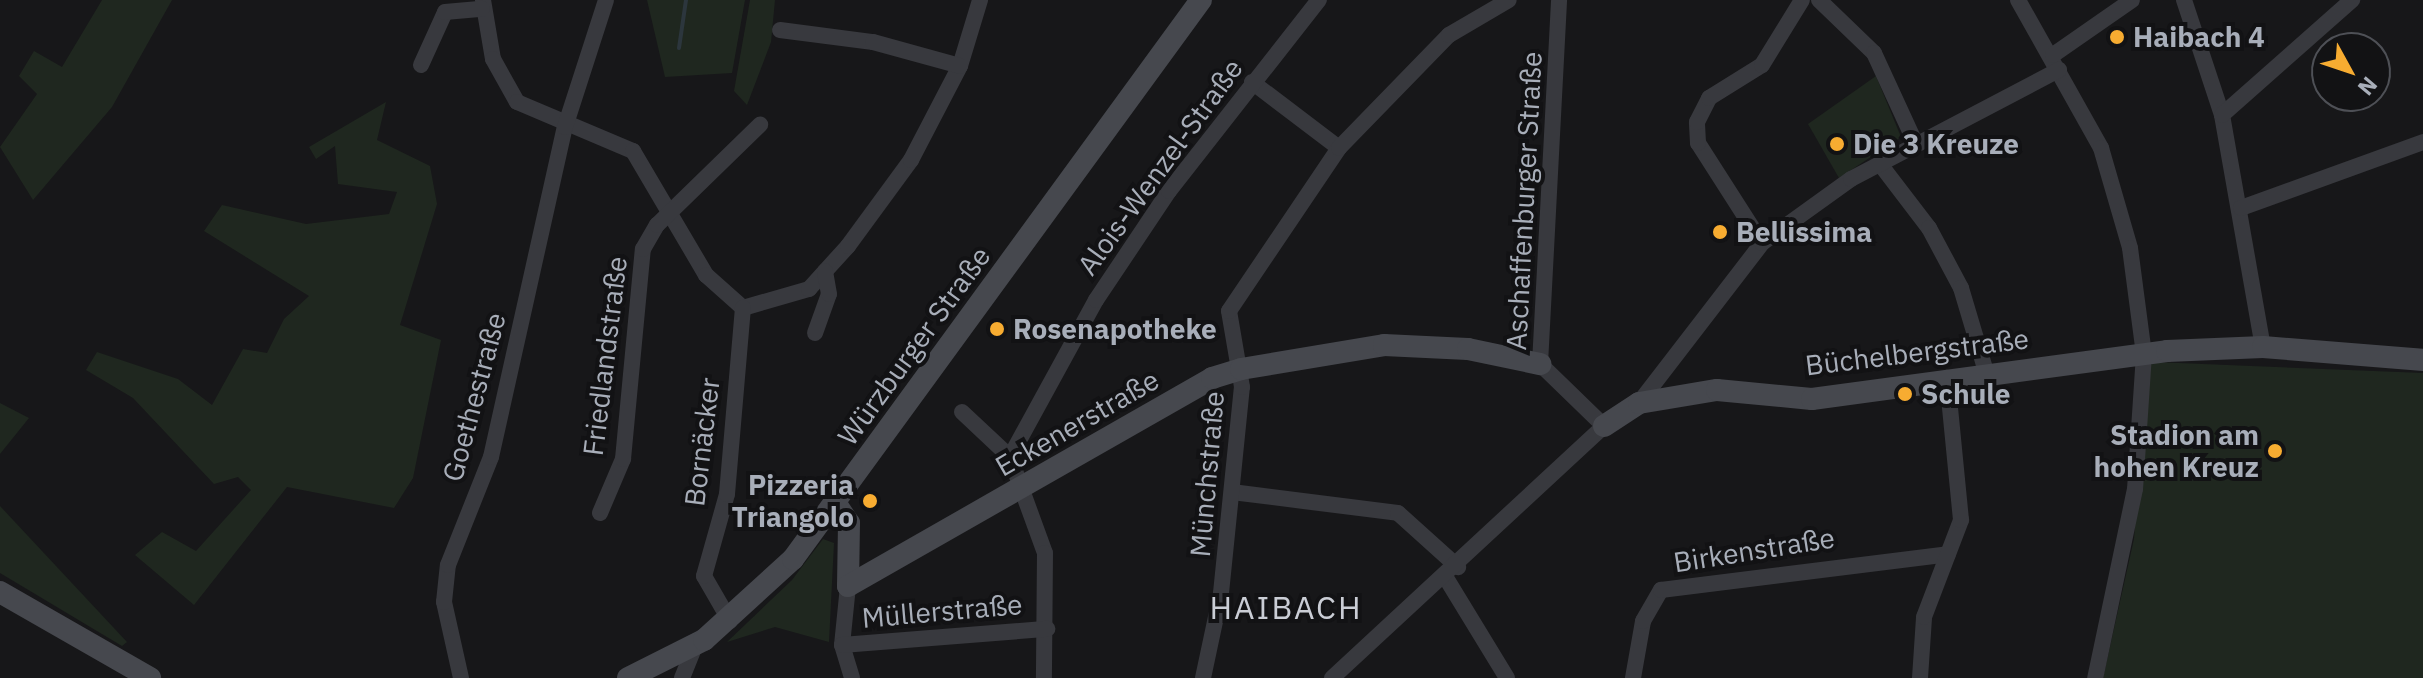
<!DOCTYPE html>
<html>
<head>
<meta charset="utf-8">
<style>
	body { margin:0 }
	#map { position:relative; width:2423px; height:678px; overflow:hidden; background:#171719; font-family:"IBM Plex Sans",sans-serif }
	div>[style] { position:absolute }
	.green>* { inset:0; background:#1f271f }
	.stream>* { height:4px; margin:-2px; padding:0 2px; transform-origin:2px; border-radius:2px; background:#2c363d }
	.street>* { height:16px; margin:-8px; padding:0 8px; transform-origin:8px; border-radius:8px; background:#38393e }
	.secondary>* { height:22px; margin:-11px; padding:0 11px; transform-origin:11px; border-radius:11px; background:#46484e }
	.dots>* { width:22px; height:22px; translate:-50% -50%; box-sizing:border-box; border:4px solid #121214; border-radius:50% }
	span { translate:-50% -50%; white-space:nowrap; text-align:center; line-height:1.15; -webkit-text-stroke:8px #121214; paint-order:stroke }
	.poi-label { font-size:28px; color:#a8aeb9; font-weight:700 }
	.left { translate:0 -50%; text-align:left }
	.right { translate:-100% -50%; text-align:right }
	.street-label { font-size:28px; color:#a8aeb9 }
	.quarter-label { font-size:32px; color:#cacdd5; letter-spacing:2px }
	.north { position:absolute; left:2311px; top:32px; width:80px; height:80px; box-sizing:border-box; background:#121214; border:2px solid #4e5056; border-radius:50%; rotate:130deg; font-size:22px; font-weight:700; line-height:32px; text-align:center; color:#a8aeb9 }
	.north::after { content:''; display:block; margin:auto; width:28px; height:36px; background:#f7ac31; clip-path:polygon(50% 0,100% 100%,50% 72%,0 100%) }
</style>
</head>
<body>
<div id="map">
	<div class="green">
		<i style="clip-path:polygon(102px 0,172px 0,112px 107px,33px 200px,0 147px,37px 94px,19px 76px,34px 51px,62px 67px)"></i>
		<i style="clip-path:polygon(647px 0,745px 0,732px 73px,665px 77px)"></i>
		<i style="clip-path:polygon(750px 0,775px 0,771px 42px,747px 105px,734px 91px)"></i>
		<i style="clip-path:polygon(1876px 76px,1901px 137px,1839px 178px,1808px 124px)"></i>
		<i style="clip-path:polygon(386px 102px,377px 140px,430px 166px,437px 204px,400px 325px,441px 340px,413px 478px,394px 508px,287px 487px,194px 605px,135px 555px,162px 532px,196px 551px,251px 490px,238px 477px,214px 484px,133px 398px,86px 370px,97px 352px,178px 379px,212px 405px,243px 349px,267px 353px,284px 319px,309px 296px,204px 231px,222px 205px,306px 224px,389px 214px,397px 192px,338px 184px,335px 146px,316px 159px,309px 147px)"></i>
		<i style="clip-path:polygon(2154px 362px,2423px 373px,2423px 678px,2103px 678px,2134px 539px,2147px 369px)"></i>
		<i style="clip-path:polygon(0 403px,29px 418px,0 454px)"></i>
		<i style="clip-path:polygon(0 506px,127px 642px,122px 646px,0 573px)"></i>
		<i style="clip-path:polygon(823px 539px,834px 543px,829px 642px,775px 627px,727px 642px,792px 580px)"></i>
	</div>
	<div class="stream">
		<i style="left:679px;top:48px;width:49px;rotate:-81.7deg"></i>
	</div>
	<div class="street">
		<i style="left:483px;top:0;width:60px;rotate:80.4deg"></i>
		<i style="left:493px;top:59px;width:49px;rotate:60.8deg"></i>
		<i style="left:517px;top:102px;width:126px;rotate:22.9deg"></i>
		<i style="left:633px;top:151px;width:144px;rotate:59.5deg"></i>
		<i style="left:706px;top:275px;width:50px;rotate:41.7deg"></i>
		<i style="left:743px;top:308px;width:69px;rotate:-16.1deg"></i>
		<i style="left:809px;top:289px;width:58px;rotate:-47.8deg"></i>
		<i style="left:848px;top:246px;width:107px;rotate:-53.8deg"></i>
		<i style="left:911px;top:160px;width:106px;rotate:-62.5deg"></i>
		<i style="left:960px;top:66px;width:69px;rotate:-73.1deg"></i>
		<i style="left:1819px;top:0;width:76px;rotate:43.9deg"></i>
		<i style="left:1874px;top:53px;width:98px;rotate:65.3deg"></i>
		<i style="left:2018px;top:0;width:170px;rotate:60.7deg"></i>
		<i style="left:2101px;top:148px;width:104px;rotate:73.8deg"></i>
		<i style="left:2130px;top:248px;width:107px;rotate:82.5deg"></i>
		<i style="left:2144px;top:354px;width:135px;rotate:93.8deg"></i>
		<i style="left:2135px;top:489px;width:193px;rotate:101.9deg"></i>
		<i style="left:2184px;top:0;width:121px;rotate:71.7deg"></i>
		<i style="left:2222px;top:115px;width:236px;rotate:80deg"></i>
		<i style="left:780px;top:30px;width:94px;rotate:7.4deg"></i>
		<i style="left:873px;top:42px;width:90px;rotate:15.4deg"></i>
		<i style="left:2053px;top:55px;width:96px;rotate:-34.8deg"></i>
		<i style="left:421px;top:65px;width:58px;rotate:-65.6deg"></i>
		<i style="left:445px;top:12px;width:37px;rotate:-5deg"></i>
		<i style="left:1252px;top:82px;width:109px;rotate:37.2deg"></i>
		<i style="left:2222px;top:115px;width:174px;rotate:-41.5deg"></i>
		<i style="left:1880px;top:164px;width:81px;rotate:52.6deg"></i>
		<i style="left:1929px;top:228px;width:68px;rotate:61.9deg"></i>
		<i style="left:1961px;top:288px;width:88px;rotate:73.4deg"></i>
		<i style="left:2241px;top:208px;width:194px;rotate:-19.9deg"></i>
		<i style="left:1762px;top:243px;width:119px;rotate:-122.6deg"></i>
		<i style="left:1698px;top:143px;width:21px;rotate:-93deg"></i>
		<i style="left:1697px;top:122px;width:27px;rotate:-63deg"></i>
		<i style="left:1709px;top:98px;width:62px;rotate:-31.9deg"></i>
		<i style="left:1762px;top:65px;width:76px;rotate:-58.4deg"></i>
		<i style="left:815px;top:333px;width:41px;rotate:-70.3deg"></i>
		<i style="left:829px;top:294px;width:23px;rotate:-100deg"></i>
		<i style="left:1639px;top:403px;width:202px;rotate:-52.4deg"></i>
		<i style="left:1762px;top:243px;width:110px;rotate:-35.7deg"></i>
		<i style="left:1851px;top:179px;width:235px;rotate:-27.7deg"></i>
		<i style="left:962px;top:412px;width:66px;rotate:43.2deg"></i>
		<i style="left:1010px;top:457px;width:102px;rotate:70deg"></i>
		<i style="left:1045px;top:553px;width:125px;rotate:90.5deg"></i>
		<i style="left:1010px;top:457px;width:179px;rotate:-61.3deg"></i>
		<i style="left:1096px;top:300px;width:131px;rotate:-56.2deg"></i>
		<i style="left:1169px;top:191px;width:243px;rotate:-51.9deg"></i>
		<i style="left:1232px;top:492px;width:167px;rotate:7.2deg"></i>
		<i style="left:1398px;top:513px;width:81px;rotate:42deg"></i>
		<i style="left:600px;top:513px;width:59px;rotate:-66.9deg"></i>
		<i style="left:623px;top:459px;width:211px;rotate:-84.6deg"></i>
		<i style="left:643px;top:249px;width:28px;rotate:-60deg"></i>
		<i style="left:657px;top:225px;width:144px;rotate:-44.2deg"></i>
		<i style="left:1446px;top:578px;width:117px;rotate:58.6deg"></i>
		<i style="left:848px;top:586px;width:59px;rotate:95.8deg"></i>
		<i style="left:842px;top:645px;width:34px;rotate:73deg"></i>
		<i style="left:730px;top:621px;width:52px;rotate:-120deg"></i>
		<i style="left:704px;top:576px;width:85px;rotate:-74.3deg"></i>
		<i style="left:727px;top:494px;width:187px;rotate:-85.1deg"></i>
		<i style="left:842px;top:645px;width:206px;rotate:-4.5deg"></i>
		<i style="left:461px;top:678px;width:78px;rotate:-102.6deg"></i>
		<i style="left:444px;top:602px;width:37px;rotate:-84deg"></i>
		<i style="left:448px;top:565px;width:116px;rotate:-68.3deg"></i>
		<i style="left:491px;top:457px;width:338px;rotate:-77.4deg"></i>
		<i style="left:565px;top:127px;width:133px;rotate:-72.1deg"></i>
		<i style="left:682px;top:678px;width:35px;rotate:-68deg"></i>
		<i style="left:1203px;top:678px;width:87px;rotate:-78deg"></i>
		<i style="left:1221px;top:593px;width:207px;rotate:-84.2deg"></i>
		<i style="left:1242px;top:387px;width:77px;rotate:-99.7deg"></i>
		<i style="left:1229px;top:311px;width:197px;rotate:-56deg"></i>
		<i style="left:1339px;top:148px;width:158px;rotate:-45.8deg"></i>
		<i style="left:1449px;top:35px;width:69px;rotate:-30.3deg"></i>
		<i style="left:1332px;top:678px;width:371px;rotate:-42.8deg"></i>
		<i style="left:1604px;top:426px;width:89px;rotate:-135.9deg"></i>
		<i style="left:1540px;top:364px;width:364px;rotate:-87deg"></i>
		<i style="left:1633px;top:678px;width:58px;rotate:-80deg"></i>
		<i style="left:1643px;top:621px;width:36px;rotate:-60deg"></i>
		<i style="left:1661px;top:590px;width:289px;rotate:-7.1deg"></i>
		<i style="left:1920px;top:678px;width:61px;rotate:-86.2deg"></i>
		<i style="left:1924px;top:617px;width:104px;rotate:-69.1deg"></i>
		<i style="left:1961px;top:520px;width:143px;rotate:-95.6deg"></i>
	</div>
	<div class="secondary">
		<i style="left:1604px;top:426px;width:42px;rotate:-33.3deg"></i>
		<i style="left:1639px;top:403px;width:79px;rotate:-9.5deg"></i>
		<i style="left:1717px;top:390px;width:95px;rotate:5.4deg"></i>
		<i style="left:1812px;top:399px;width:358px;rotate:-7.7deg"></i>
		<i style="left:2167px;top:351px;width:96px;rotate:-2.4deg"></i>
		<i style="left:2263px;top:347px;width:161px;rotate:4.6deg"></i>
		<i style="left:836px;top:504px;width:23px;rotate:56deg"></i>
		<i style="left:849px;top:523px;width:63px;rotate:90.9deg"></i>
		<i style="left:848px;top:586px;width:419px;rotate:-29.7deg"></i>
		<i style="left:1212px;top:378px;width:30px;rotate:-17deg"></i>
		<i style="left:1241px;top:369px;width:145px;rotate:-9.5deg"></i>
		<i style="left:1384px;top:345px;width:84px;rotate:2.7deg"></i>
		<i style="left:1468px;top:349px;width:74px;rotate:11.8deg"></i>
		<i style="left:0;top:592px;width:173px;rotate:29.8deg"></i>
		<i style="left:628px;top:678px;width:85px;rotate:-26.6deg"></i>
		<i style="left:704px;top:640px;width:120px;rotate:-42.3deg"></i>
		<i style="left:793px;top:559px;width:692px;rotate:-53.88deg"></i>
	</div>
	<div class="dots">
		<i style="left:2117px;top:37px;background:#f7ac31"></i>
		<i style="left:1837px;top:144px;background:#f7ac31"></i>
		<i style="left:1720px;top:232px;background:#f7ac31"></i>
		<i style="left:997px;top:329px;background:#f7ac31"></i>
		<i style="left:1905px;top:394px;background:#f7ac31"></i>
		<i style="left:2275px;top:451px;background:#f7ac31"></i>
		<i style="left:870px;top:501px;background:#f7ac31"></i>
	</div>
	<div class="poi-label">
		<span class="left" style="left:2133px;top:37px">Haibach 4</span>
		<span class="left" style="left:1853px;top:144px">Die 3 Kreuze</span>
		<span class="left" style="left:1736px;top:232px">Bellissima</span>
		<span class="left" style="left:1013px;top:329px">Rosenapotheke</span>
		<span class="left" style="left:1921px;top:394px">Schule</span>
		<span class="right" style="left:2259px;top:451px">Stadion am<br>hohen Kreuz</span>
		<span class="right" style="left:854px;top:501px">Pizzeria<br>Triangolo</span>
	</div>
	<div class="street-label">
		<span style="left:1160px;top:167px;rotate:-54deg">Alois-Wenzel-Straße</span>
		<span style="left:1524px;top:201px;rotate:-87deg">Aschaffenburger Straße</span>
		<span style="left:914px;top:346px;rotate:-54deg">Würzburger Straße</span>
		<span style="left:1917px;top:352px;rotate:-7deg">Büchelbergstraße</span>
		<span style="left:605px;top:356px;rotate:-83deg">Friedlandstraße</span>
		<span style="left:474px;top:397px;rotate:-75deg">Goethestraße</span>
		<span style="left:1077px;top:423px;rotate:-30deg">Eckenerstraße</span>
		<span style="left:702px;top:442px;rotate:-83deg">Bornäcker</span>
		<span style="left:1207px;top:474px;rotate:-85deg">Münchstraße</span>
		<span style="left:1754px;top:550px;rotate:-9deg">Birkenstraße</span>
		<span style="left:942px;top:611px;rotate:-5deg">Müllerstraße</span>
	</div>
	<div class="quarter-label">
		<span style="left:1286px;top:607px">HAIBACH</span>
	</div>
	<div class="north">N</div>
</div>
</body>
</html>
